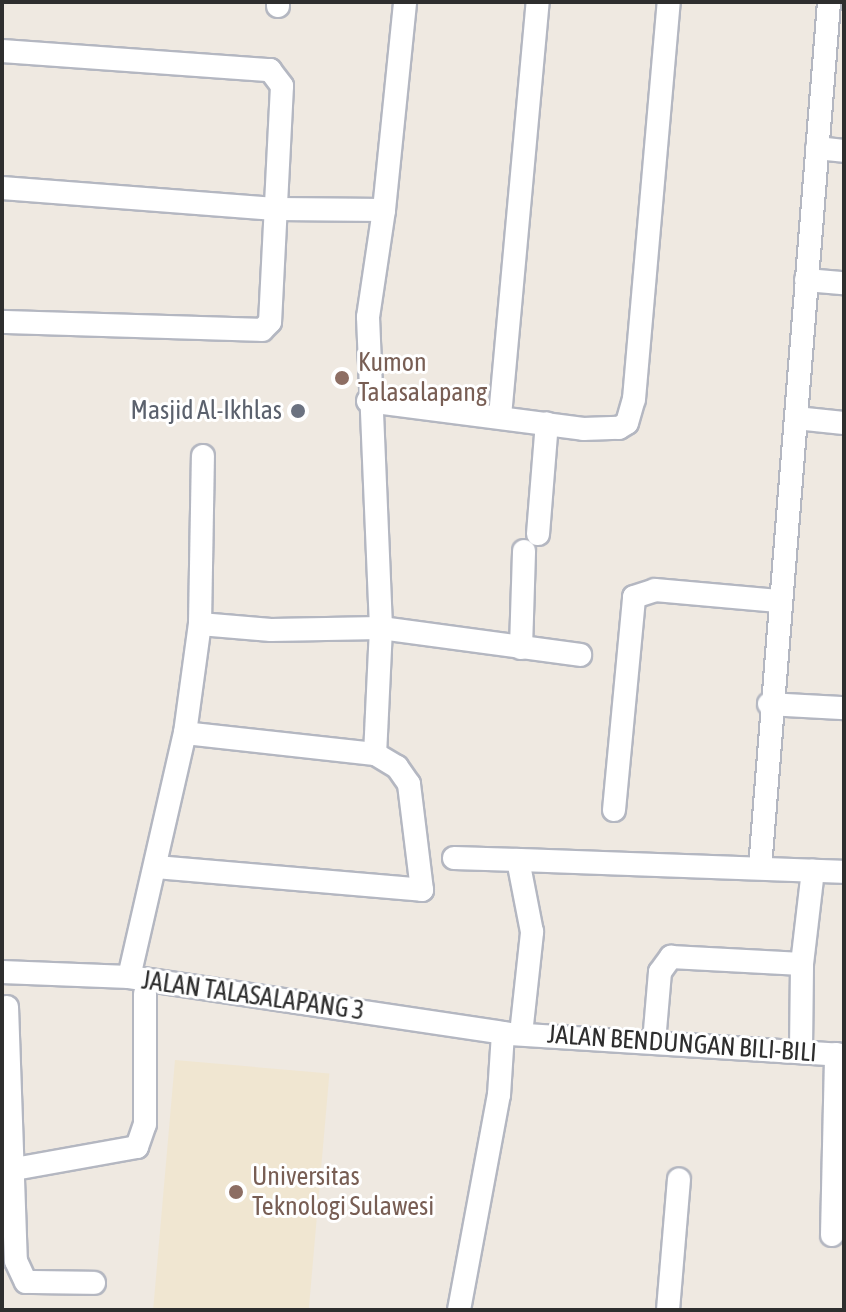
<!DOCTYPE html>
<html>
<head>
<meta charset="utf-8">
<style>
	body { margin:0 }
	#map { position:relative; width:846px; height:1312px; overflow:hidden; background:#efe9e1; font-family:"Asap Condensed",sans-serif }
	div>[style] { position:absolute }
	.education>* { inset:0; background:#f0e6d1; transform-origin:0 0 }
	.roads { filter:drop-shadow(2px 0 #b4b7c1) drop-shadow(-2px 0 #b4b7c1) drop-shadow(0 2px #b4b7c1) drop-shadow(0 -2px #b4b7c1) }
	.street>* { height:22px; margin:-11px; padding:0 11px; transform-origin:11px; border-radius:11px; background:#fff }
	.dots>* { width:22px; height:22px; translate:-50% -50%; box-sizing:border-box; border:4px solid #fff; border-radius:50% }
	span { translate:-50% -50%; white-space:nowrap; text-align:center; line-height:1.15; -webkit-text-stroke:6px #fff; paint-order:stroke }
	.education-label { font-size:26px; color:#785e54 }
	.left { translate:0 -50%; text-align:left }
	.worship-label { font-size:26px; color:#5b616d }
	.right { translate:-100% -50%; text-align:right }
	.street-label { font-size:26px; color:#2e2e2e }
	.frame { position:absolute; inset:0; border:4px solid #2e2e2e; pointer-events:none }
</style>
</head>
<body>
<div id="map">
	<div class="education">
		<i style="left:175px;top:1060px;width:155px;height:252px;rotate:5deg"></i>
	</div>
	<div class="roads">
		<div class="street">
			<i style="left:278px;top:6px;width:4px;rotate:-90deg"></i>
			<i style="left:2px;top:51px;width:269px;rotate:4.1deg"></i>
			<i style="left:270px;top:70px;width:20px;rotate:53deg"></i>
			<i style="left:282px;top:86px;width:236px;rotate:92.9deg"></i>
			<i style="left:270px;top:322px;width:11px;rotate:135deg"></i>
			<i style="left:262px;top:330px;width:260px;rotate:-178.2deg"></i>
			<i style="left:817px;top:148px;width:27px;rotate:6deg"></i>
			<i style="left:2px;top:188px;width:277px;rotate:4.4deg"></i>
			<i style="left:278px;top:209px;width:106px;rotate:0.5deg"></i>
			<i style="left:384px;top:210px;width:108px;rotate:98.5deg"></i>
			<i style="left:368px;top:317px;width:311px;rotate:87.6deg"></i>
			<i style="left:381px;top:628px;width:126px;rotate:92.7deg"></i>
			<i style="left:384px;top:210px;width:209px;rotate:-84.2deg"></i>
			<i style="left:806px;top:280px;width:38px;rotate:5deg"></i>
			<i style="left:368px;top:401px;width:217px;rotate:7.4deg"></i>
			<i style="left:583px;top:429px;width:36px;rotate:-2deg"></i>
			<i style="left:619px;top:428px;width:9px;rotate:-32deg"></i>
			<i style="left:627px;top:423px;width:25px;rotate:-74deg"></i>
			<i style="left:634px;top:399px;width:399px;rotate:-85deg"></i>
			<i style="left:500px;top:416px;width:416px;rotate:-84.8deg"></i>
			<i style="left:796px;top:418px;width:48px;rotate:5.9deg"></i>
			<i style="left:538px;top:534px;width:111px;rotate:-85.4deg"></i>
			<i style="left:200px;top:624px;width:71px;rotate:4.8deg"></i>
			<i style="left:271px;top:630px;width:110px;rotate:-1deg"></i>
			<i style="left:381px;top:628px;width:201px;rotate:7.7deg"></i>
			<i style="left:521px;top:648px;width:97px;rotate:-88.2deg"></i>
			<i style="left:769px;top:704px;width:75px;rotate:3.1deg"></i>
			<i style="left:614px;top:810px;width:214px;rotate:-84.6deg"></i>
			<i style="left:634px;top:597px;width:22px;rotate:-18deg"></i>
			<i style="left:655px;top:590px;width:124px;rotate:5.1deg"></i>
			<i style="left:454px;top:858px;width:64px;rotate:1.8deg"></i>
			<i style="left:156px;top:867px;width:267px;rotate:4.9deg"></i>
			<i style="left:422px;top:890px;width:107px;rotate:-97deg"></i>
			<i style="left:409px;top:784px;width:21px;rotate:-125deg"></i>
			<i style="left:397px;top:767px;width:26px;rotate:-149deg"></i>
			<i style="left:375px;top:754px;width:191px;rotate:-173.7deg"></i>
			<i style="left:760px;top:868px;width:869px;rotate:-85.44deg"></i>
			<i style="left:2px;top:972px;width:127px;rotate:2.3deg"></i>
			<i style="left:129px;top:977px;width:384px;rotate:8.5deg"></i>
			<i style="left:509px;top:1034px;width:336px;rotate:3.6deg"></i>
			<i style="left:129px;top:977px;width:250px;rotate:-77.1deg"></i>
			<i style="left:185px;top:733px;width:110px;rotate:-82.2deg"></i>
			<i style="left:200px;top:624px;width:168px;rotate:-89deg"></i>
			<i style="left:7px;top:1007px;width:254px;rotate:88deg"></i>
			<i style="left:16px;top:1261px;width:23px;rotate:65deg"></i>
			<i style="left:26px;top:1282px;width:68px;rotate:0.8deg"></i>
			<i style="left:521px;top:1034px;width:103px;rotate:-83.8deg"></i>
			<i style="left:532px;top:932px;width:73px;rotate:-101deg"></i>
			<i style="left:518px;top:860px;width:326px;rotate:2.1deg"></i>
			<i style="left:654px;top:1042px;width:70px;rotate:-85.1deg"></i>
			<i style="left:660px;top:972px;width:19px;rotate:-54deg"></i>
			<i style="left:671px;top:957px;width:131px;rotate:3.1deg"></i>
			<i style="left:801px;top:1049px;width:85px;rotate:-89.3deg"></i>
			<i style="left:802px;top:964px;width:94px;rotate:-83.3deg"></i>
			<i style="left:9px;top:1170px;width:130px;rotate:-10.2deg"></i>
			<i style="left:137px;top:1147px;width:24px;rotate:-71deg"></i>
			<i style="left:145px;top:1124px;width:130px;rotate:-90deg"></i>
			<i style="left:832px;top:1235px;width:181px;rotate:-88.7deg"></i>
			<i style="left:459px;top:1310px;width:219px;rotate:-79.5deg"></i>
			<i style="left:499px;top:1095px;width:62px;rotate:-86.3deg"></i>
			<i style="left:668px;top:1310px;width:131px;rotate:-85.2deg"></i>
		</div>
	</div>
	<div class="dots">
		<i style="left:342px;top:378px;background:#8d6e63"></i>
		<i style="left:298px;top:411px;background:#6b7280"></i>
		<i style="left:236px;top:1192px;background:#8d6e63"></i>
	</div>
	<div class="education-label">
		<span class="left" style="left:358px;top:378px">Kumon<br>Talasalapang</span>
		<span class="left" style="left:252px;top:1192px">Universitas<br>Teknologi Sulawesi</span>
	</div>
	<div class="worship-label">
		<span class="right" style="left:282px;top:411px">Masjid Al-Ikhlas</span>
	</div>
	<div class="street-label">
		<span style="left:253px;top:996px;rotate:8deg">JALAN TALASALAPANG 3</span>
		<span style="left:682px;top:1044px;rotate:4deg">JALAN BENDUNGAN BILI-BILI</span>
	</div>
	<div class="frame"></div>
</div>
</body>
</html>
